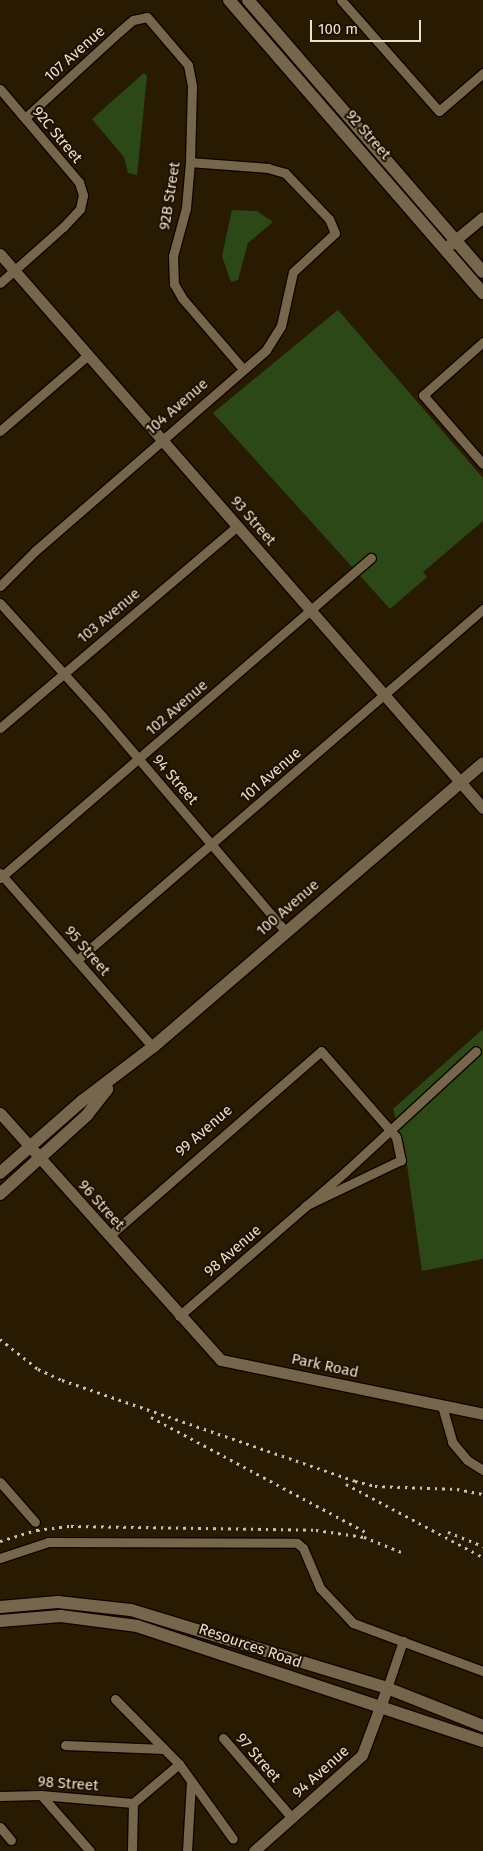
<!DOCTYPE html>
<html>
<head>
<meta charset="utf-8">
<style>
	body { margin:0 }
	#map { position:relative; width:483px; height:1851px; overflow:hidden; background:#281b02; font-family:"Fira Sans",sans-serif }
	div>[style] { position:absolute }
	.green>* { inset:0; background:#2d4817 }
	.roads { filter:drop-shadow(1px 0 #100500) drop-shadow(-1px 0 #100500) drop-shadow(0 1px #100500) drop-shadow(0 -1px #100500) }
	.minor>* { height:9px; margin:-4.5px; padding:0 4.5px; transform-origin:4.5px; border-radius:4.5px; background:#76664b }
	.tertiary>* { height:11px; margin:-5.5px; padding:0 5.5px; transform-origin:5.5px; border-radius:5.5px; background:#76664b }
	.secondary>* { height:12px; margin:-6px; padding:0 6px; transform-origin:6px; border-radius:6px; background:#76664b }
	.rail>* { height:2.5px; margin-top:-1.25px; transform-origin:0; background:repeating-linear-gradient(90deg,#cbc1b0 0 2.5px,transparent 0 7.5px) }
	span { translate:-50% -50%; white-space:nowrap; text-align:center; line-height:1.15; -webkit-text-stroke:4px #1e1100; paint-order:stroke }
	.street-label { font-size:15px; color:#e9e0d1 }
	.scale { position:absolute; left:310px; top:20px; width:111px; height:22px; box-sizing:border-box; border:2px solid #e9e0d1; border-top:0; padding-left:6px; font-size:15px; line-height:18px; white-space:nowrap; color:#e9e0d1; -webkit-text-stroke:4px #1e1100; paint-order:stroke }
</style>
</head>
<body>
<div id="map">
	<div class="green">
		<i style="clip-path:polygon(144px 73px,147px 76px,137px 175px,128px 173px,124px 157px,92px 119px)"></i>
		<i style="clip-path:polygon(232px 210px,257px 211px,273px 222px,248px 243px,238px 280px,231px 282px,222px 256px)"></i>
		<i style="clip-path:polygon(338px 310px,483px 478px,483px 521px,423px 572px,427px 577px,390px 609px,213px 413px)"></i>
		<i style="clip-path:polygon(483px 1029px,483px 1259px,422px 1271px,406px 1158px,393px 1109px)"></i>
	</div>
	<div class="roads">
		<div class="minor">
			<i style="left:341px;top:0;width:148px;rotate:48.6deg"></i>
			<i style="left:439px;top:111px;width:58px;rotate:-40.8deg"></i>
			<i style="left:0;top:89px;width:122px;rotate:49.7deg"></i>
			<i style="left:79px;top:182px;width:14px;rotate:73deg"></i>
			<i style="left:83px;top:195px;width:14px;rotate:102deg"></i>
			<i style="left:80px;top:209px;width:25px;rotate:133deg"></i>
			<i style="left:63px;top:227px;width:84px;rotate:138.4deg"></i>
			<i style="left:25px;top:118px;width:127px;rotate:-42.5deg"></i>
			<i style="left:119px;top:32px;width:18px;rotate:-41deg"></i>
			<i style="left:133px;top:20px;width:14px;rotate:-12deg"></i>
			<i style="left:147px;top:17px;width:63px;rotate:49.5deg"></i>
			<i style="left:188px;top:65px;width:21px;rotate:79deg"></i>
			<i style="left:192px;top:86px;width:76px;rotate:91.5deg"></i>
			<i style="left:190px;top:162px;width:46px;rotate:95deg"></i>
			<i style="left:186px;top:208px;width:50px;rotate:105.2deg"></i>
			<i style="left:173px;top:256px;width:28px;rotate:88deg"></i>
			<i style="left:174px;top:284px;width:16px;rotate:60deg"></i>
			<i style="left:182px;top:298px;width:94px;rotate:49.3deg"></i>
			<i style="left:483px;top:342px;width:80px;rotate:138.5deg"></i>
			<i style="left:423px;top:395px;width:91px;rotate:49deg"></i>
			<i style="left:0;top:431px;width:116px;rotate:-40.8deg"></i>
			<i style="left:0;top:586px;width:49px;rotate:-45deg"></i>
			<i style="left:35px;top:551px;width:306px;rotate:-41deg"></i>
			<i style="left:266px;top:350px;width:28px;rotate:-58deg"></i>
			<i style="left:281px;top:326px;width:55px;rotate:-77.5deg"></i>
			<i style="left:293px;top:272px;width:57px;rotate:-42.9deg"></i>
			<i style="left:335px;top:233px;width:15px;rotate:-113deg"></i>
			<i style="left:329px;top:219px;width:64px;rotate:-133.7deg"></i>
			<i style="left:285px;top:173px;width:18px;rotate:-164deg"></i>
			<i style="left:268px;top:168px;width:78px;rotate:-175.6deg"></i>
			<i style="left:0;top:603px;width:154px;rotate:47.9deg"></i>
			<i style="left:103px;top:717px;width:282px;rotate:49.6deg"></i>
			<i style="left:0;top:728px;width:311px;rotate:-40.4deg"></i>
			<i style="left:0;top:873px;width:232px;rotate:48.7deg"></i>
			<i style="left:0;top:878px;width:490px;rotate:-40.8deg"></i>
			<i style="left:77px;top:960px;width:537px;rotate:-40.84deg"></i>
			<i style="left:109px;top:1236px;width:281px;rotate:-41.1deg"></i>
			<i style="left:321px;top:1051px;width:114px;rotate:48.9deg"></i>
			<i style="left:396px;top:1137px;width:24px;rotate:78deg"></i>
			<i style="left:401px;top:1160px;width:106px;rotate:154.4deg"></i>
			<i style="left:179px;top:1316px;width:220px;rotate:-40.9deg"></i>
			<i style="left:345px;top:1172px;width:178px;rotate:-42.7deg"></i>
			<i style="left:442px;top:1406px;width:37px;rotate:74deg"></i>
			<i style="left:452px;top:1442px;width:23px;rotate:50deg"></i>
			<i style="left:467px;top:1460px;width:19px;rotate:32deg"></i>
			<i style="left:0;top:1482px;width:53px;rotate:48.8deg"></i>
			<i style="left:0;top:1558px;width:51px;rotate:-18.4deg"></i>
			<i style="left:48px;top:1542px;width:249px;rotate:0.2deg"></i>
			<i style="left:297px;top:1543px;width:8px;rotate:40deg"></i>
			<i style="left:303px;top:1548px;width:43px;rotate:67deg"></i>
			<i style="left:320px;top:1588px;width:48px;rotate:46.7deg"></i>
			<i style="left:353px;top:1623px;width:139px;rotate:20.3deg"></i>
			<i style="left:387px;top:1688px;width:50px;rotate:-71.2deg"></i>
			<i style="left:115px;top:1699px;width:91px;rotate:45.4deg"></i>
			<i style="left:179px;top:1764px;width:92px;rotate:54.2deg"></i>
			<i style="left:223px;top:1738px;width:106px;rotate:49.2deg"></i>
			<i style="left:65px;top:1745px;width:99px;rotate:2.3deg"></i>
			<i style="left:41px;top:1795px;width:74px;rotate:48.8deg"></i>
			<i style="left:0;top:1796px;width:41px;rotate:-1.4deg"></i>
			<i style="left:41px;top:1795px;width:92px;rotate:5deg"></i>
			<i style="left:0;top:1827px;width:17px;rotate:50deg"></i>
			<i style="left:132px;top:1851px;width:48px;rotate:-88.8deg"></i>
			<i style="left:133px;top:1803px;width:60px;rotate:-40.3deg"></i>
			<i style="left:187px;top:1851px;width:70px;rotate:-86.7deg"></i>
		</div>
		<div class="tertiary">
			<i style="left:448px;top:246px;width:45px;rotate:-39.6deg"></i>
			<i style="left:0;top:254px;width:735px;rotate:48.92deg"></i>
			<i style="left:0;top:1113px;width:331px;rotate:48.2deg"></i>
			<i style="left:221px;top:1360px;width:268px;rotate:11.6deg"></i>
			<i style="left:254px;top:1851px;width:144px;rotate:-41.6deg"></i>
			<i style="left:362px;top:1755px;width:72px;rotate:-69.5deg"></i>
		</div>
		<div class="secondary">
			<i style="left:229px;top:0;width:388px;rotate:49.1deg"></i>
			<i style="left:248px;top:0;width:359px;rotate:49.2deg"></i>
			<i style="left:0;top:1173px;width:109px;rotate:-41.3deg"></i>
			<i style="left:82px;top:1101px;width:89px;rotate:-37.3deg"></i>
			<i style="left:153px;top:1047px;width:435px;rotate:-40.7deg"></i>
			<i style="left:0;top:1194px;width:118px;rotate:-42.2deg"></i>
			<i style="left:87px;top:1115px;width:33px;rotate:-52deg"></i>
			<i style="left:0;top:1607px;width:58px;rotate:-4.9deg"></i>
			<i style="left:58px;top:1602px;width:73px;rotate:6.3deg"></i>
			<i style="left:131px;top:1610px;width:268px;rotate:16.9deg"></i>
			<i style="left:387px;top:1688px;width:103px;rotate:21.6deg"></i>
			<i style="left:0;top:1621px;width:61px;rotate:-4.7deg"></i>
			<i style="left:61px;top:1616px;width:77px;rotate:7.5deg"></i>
			<i style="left:137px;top:1626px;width:365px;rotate:18.4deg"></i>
		</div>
	</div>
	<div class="rail">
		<i style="left:0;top:1339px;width:48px;rotate:38.3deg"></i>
		<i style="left:38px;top:1369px;width:26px;rotate:25deg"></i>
		<i style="left:62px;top:1380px;width:310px;rotate:19deg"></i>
		<i style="left:355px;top:1481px;width:21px;rotate:14deg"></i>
		<i style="left:375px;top:1486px;width:82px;rotate:2.1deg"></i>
		<i style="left:457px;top:1489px;width:26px;rotate:11deg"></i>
		<i style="left:151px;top:1417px;width:247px;rotate:28.2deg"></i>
		<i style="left:346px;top:1484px;width:155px;rotate:28.1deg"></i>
		<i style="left:448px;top:1532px;width:38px;rotate:22deg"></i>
		<i style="left:0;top:1541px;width:39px;rotate:-17deg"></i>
		<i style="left:37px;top:1530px;width:34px;rotate:-7deg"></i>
		<i style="left:71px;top:1526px;width:245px;rotate:0.9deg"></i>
		<i style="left:316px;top:1530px;width:49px;rotate:8.3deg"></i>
		<i style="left:364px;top:1537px;width:40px;rotate:22deg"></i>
	</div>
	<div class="street-label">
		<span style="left:75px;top:54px;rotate:-42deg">107 Avenue</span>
		<span style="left:57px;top:135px;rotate:50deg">92C Street</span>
		<span style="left:368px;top:135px;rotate:49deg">92 Street</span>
		<span style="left:170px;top:196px;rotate:-81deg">92B Street</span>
		<span style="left:177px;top:407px;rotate:-41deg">104 Avenue</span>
		<span style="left:253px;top:521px;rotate:49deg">93 Street</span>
		<span style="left:109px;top:616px;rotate:-40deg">103 Avenue</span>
		<span style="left:177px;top:708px;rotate:-41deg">102 Avenue</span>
		<span style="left:271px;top:775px;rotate:-41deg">101 Avenue</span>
		<span style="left:175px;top:780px;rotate:49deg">94 Street</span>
		<span style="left:288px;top:908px;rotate:-41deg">100 Avenue</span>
		<span style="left:87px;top:951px;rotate:49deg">95 Street</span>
		<span style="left:204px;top:1131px;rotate:-41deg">99 Avenue</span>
		<span style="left:101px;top:1205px;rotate:48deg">96 Street</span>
		<span style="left:233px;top:1251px;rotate:-41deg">98 Avenue</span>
		<span style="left:325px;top:1366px;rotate:12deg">Park Road</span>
		<span style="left:250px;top:1646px;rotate:19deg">Resources Road</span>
		<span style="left:258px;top:1758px;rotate:49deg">97 Street</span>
		<span style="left:321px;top:1772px;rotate:-42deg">94 Avenue</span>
		<span style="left:68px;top:1784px;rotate:4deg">98 Street</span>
	</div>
	<div class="scale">100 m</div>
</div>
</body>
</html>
